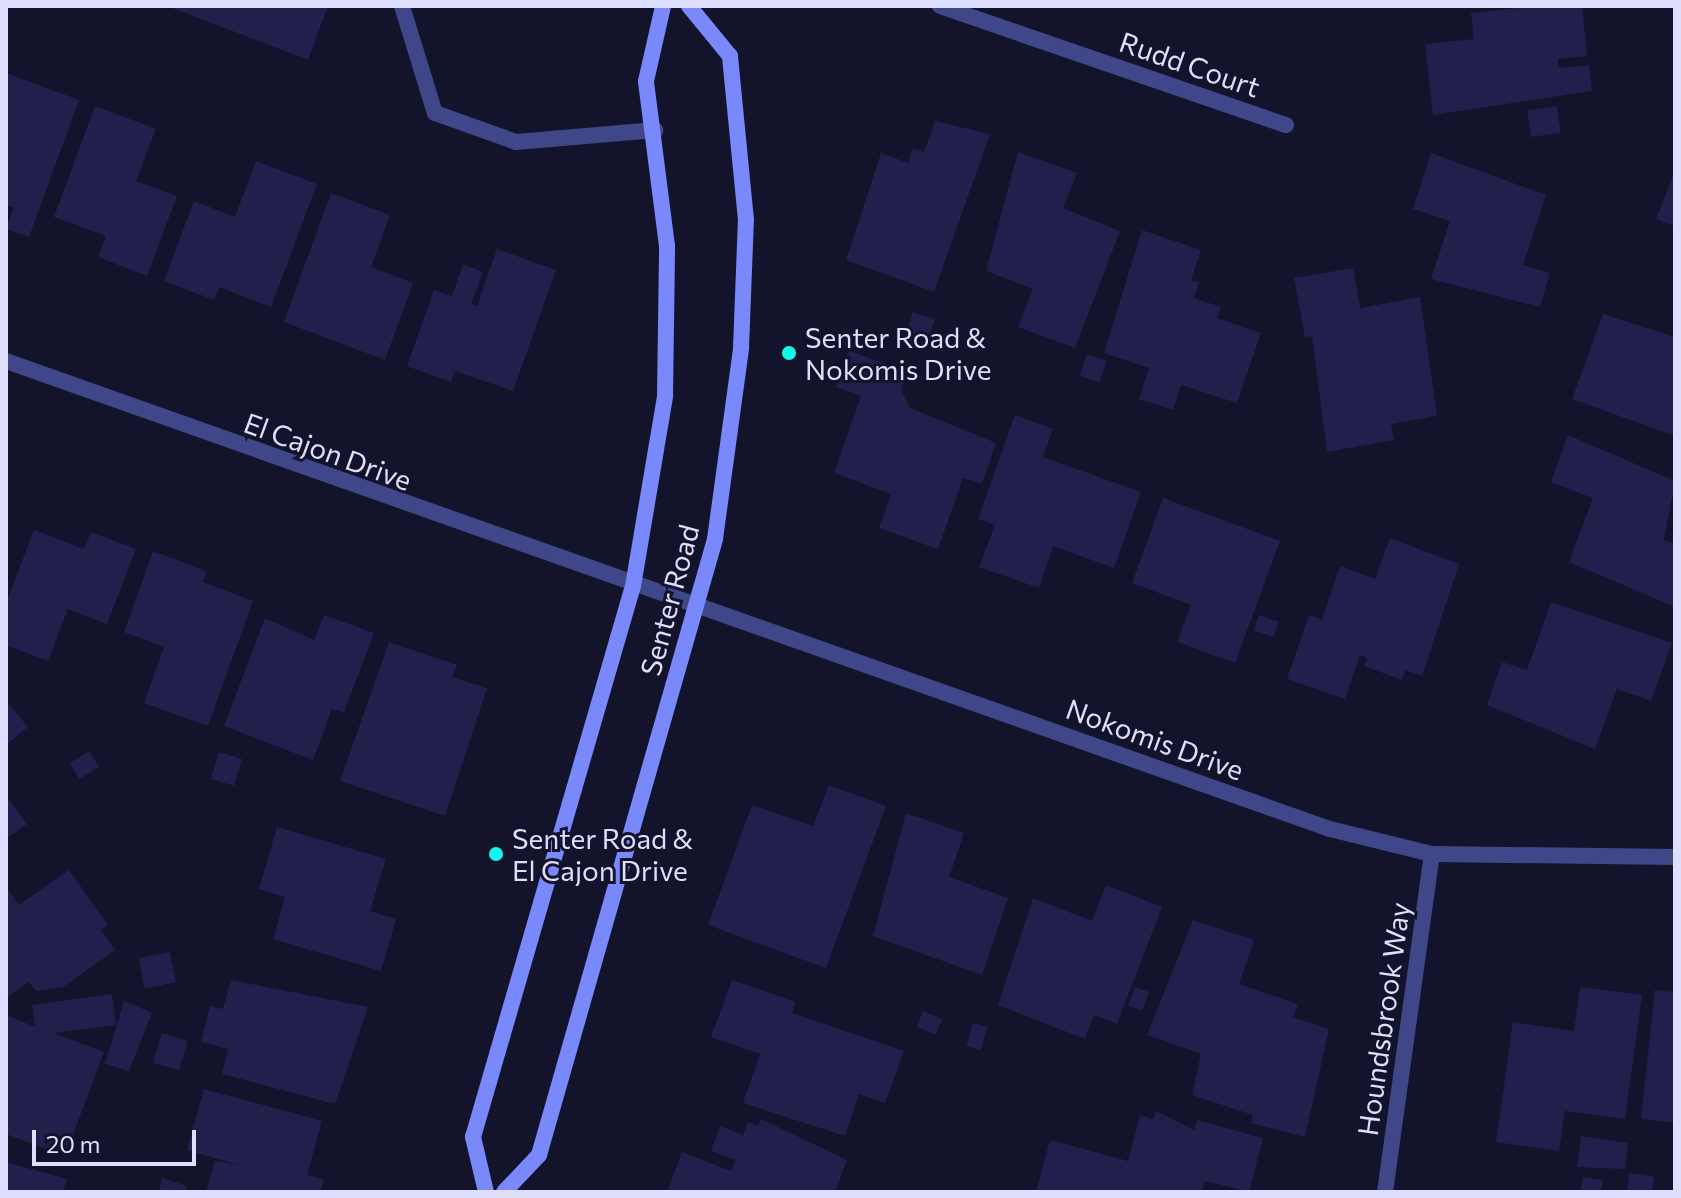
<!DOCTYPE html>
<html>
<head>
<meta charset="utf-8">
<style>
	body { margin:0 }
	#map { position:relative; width:1681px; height:1198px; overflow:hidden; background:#13132c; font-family:Commissioner,sans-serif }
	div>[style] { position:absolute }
	.building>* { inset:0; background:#221f4c; transform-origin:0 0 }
	.service>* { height:16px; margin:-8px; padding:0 8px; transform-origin:8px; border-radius:8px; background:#404789 }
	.minor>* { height:16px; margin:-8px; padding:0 8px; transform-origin:8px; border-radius:8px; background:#404789 }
	.secondary>* { height:16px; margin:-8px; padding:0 8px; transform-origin:8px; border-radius:8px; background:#7988fa }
	.dots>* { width:22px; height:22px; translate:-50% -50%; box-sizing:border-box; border:4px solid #13132c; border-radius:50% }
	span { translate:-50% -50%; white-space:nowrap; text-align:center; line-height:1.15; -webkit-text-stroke:6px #13132c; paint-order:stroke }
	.street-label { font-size:28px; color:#dedffe }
	.poi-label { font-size:28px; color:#dedffe }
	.left { translate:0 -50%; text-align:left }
	.frame { position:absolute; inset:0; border:8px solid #dedffe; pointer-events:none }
	.scale { position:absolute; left:32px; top:1130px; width:164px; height:36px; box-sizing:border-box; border:4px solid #dedffe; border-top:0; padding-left:10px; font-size:24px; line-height:28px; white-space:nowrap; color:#dedffe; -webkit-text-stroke:6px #13132c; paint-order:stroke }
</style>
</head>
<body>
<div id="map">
	<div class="building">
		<i style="clip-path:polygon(167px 6px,328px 6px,308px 60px)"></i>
		<i style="clip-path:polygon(1539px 6px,1582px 6px,1587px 56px,1558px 59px,1559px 68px,1589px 65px,1592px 91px,1433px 115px,1425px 44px,1474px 39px,1471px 13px)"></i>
		<i style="clip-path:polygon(6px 73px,79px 100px,29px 237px,6px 229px,14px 207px,6px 205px)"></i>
		<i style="clip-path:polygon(95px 106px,156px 129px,136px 181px,177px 196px,147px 276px,98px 257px,106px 236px,54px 217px)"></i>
		<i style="left:1557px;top:106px;width:27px;height:30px;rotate:82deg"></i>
		<i style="clip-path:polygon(935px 121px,990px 134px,934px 292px,846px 260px,881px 153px,908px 163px,913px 148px,924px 152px)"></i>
		<i style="clip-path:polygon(1018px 152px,1077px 173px,1063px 208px,1120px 231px,1075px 348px,1018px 327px,1033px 289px,986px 271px)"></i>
		<i style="clip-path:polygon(1431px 153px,1546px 195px,1523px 265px,1550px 273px,1540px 307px,1431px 279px,1450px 221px,1413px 209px)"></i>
		<i style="clip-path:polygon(256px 161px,317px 184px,271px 307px,219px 287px,214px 300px,164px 281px,194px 201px,235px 217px)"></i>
		<i style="clip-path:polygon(1673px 176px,1675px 177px,1675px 226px,1656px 219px)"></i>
		<i style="clip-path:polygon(331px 193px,390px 215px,371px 267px,413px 283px,385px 360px,284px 322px)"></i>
		<i style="clip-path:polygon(1142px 230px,1201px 250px,1191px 280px,1199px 282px,1194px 298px,1221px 307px,1217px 318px,1261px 333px,1237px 403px,1181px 385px,1173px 410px,1139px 399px,1149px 368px,1104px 353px)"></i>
		<i style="clip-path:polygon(497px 249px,556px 270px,513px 391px,455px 371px,451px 382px,407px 366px,434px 290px,452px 296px,463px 264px,483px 272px,471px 304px,477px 306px)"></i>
		<i style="clip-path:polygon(1353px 268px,1360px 308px,1420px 297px,1437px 416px,1391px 424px,1394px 440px,1327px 452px,1312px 336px,1305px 338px,1294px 278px)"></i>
		<i style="left:913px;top:312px;width:23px;height:23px;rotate:18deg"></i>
		<i style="clip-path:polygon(1603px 314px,1675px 337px,1675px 436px,1572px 399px)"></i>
		<i style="clip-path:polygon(849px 351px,907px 371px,901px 389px,910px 408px,996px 443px,982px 484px,963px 478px,938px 549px,879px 528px,891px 494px,834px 473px,861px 396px,836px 387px)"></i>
		<i style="left:1087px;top:354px;width:21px;height:23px;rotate:19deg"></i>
		<i style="clip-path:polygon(1015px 415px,1053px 429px,1043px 457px,1141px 492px,1114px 568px,1053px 546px,1039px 588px,979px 567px,995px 525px,978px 519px)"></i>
		<i style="clip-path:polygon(1568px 435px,1675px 481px,1664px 540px,1675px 544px,1675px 607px,1569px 562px,1593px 498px,1551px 482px)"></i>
		<i style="clip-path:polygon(1163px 498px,1280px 541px,1235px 663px,1177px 642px,1191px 605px,1132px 583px)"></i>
		<i style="clip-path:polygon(34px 530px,84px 549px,91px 532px,136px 549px,107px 624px,68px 609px,48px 661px,6px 645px,6px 603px)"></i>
		<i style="clip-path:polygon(1390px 538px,1459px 564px,1422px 676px,1405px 670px,1402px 680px,1364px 666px,1367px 658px,1360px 655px,1345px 699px,1287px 679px,1309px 615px,1322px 620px,1340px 566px,1375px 579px)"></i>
		<i style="clip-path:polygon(153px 551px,206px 571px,203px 582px,253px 601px,208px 726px,144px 703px,164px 647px,124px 632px)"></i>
		<i style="clip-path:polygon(1551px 602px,1672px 643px,1651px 701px,1617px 689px,1595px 749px,1487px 705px,1502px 662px,1527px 670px)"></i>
		<i style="clip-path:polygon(324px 615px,374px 633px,344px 712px,332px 709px,313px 760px,224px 726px,265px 618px,314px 640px)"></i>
		<i style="left:1259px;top:615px;width:21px;height:16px;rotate:19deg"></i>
		<i style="clip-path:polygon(389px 642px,457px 665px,452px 677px,487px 688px,445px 816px,340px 781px)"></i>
		<i style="clip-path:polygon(9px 704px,28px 727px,6px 745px,6px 707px)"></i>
		<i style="left:89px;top:751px;width:19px;height:23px;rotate:58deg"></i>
		<i style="left:219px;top:752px;width:24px;height:28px;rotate:17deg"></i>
		<i style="clip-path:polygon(829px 785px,886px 806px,826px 968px,708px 925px,752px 805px,813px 826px)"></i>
		<i style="clip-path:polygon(6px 795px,27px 824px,6px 839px)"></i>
		<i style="clip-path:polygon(906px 813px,964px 833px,949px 877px,1008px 898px,982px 975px,873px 936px)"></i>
		<i style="clip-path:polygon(277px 827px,386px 859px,370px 911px,396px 919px,381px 971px,273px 939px,285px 897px,259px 889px)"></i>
		<i style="clip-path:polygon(69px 870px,108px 925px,101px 930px,115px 950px,63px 987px,36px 991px,29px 982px,6px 998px,6px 887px,19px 905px)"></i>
		<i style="clip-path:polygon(1106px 885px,1162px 907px,1117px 1024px,1094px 1015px,1085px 1039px,998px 1005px,1033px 898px,1092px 921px)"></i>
		<i style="clip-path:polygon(1193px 920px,1254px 940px,1239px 984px,1298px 1004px,1293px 1017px,1329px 1029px,1305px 1137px,1251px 1123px,1253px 1115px,1192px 1095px,1201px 1054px,1147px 1035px)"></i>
		<i style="left:170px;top:952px;width:31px;height:32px;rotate:79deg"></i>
		<i style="clip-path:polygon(231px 980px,368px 1007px,335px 1104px,222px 1074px,228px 1049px,201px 1042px,210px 1006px,223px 1009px)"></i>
		<i style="clip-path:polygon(732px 980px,796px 1002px,792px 1013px,904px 1051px,885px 1103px,859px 1094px,845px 1136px,743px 1103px,760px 1054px,711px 1037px)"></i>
		<i style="left:1135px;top:987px;width:15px;height:20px;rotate:20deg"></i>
		<i style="clip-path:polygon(1580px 987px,1642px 995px,1625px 1119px,1565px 1111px,1559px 1151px,1496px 1142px,1513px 1022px,1574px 1031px)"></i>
		<i style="clip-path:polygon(1655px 990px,1675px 992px,1675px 1123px,1641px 1119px)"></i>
		<i style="clip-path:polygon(112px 994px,116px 1025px,54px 1033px,104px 1052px,65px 1156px,6px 1134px,6px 1015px,35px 1027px,32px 1005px)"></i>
		<i style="clip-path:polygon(124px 1001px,152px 1013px,129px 1071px,105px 1064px)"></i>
		<i style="left:923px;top:1011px;width:21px;height:17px;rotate:23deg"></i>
		<i style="left:973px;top:1023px;width:15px;height:24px;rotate:16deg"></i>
		<i style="left:162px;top:1033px;width:27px;height:31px;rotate:17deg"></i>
		<i style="clip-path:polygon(204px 1089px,322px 1121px,307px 1175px,324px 1180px,320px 1192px,206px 1192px,215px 1161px,239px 1165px,187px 1150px)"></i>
		<i style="clip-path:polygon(1156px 1111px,1194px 1130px,1197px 1120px,1263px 1138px,1249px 1192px,1205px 1181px,1202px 1192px,1036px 1192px,1050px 1140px,1128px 1161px,1140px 1115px,1154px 1119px)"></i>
		<i style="clip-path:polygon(761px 1119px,847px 1160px,835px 1192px,667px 1192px,682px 1152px,731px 1171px,736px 1160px,711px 1151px,720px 1126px,743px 1135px,748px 1122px,758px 1126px)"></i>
		<i style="clip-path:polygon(1581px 1136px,1628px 1143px,1625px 1169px,1577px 1167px)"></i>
		<i style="clip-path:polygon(6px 1162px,67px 1179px,63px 1192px,6px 1192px)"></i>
		<i style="clip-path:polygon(1629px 1173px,1654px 1177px,1652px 1192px,1627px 1192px)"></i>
		<i style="left:1583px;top:1177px;width:20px;height:13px;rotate:9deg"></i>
		<i style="clip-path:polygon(162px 1178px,187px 1186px,185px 1192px,159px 1192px)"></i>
	</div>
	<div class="service">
		<i style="left:402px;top:6px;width:112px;rotate:72.9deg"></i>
		<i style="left:435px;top:113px;width:86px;rotate:19.7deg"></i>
		<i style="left:516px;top:142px;width:140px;rotate:-4.9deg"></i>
	</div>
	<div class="minor">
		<i style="left:940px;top:6px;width:366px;rotate:19deg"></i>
		<i style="left:6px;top:361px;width:1404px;rotate:19.47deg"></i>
		<i style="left:1330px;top:829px;width:105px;rotate:13.8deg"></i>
		<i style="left:1432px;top:854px;width:243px;rotate:0.7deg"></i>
		<i style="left:1385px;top:1192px;width:341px;rotate:-82.1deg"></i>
	</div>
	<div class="secondary">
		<i style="left:486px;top:1192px;width:57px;rotate:-103.3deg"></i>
		<i style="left:473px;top:1137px;width:574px;rotate:-73.81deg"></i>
		<i style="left:633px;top:586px;width:193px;rotate:-80.4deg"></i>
		<i style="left:665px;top:396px;width:150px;rotate:-89.2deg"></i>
		<i style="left:667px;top:246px;width:166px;rotate:-97.3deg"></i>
		<i style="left:646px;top:81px;width:77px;rotate:-77.2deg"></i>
		<i style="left:504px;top:1192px;width:51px;rotate:-46.6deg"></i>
		<i style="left:539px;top:1155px;width:641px;rotate:-74.05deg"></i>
		<i style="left:715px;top:539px;width:193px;rotate:-82.2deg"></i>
		<i style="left:741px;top:348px;width:128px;rotate:-87.8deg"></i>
		<i style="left:746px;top:220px;width:165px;rotate:-95.6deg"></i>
		<i style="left:730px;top:56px;width:65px;rotate:-129.4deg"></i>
	</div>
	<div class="dots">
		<i style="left:789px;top:353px;background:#12f6ec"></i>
		<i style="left:496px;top:854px;background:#12f6ec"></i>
	</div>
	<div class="street-label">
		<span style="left:1190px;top:64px;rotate:19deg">Rudd Court</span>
		<span style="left:328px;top:451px;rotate:20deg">El Cajon Drive</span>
		<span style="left:669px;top:600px;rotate:-75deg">Senter Road</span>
		<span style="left:1155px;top:739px;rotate:20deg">Nokomis Drive</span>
		<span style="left:1383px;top:1019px;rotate:-82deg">Houndsbrook Way</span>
	</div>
	<div class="poi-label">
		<span class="left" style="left:805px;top:353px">Senter Road &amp;<br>Nokomis Drive</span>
		<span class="left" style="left:512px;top:854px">Senter Road &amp;<br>El Cajon Drive</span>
	</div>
	<div class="frame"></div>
	<div class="scale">20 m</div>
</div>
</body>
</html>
